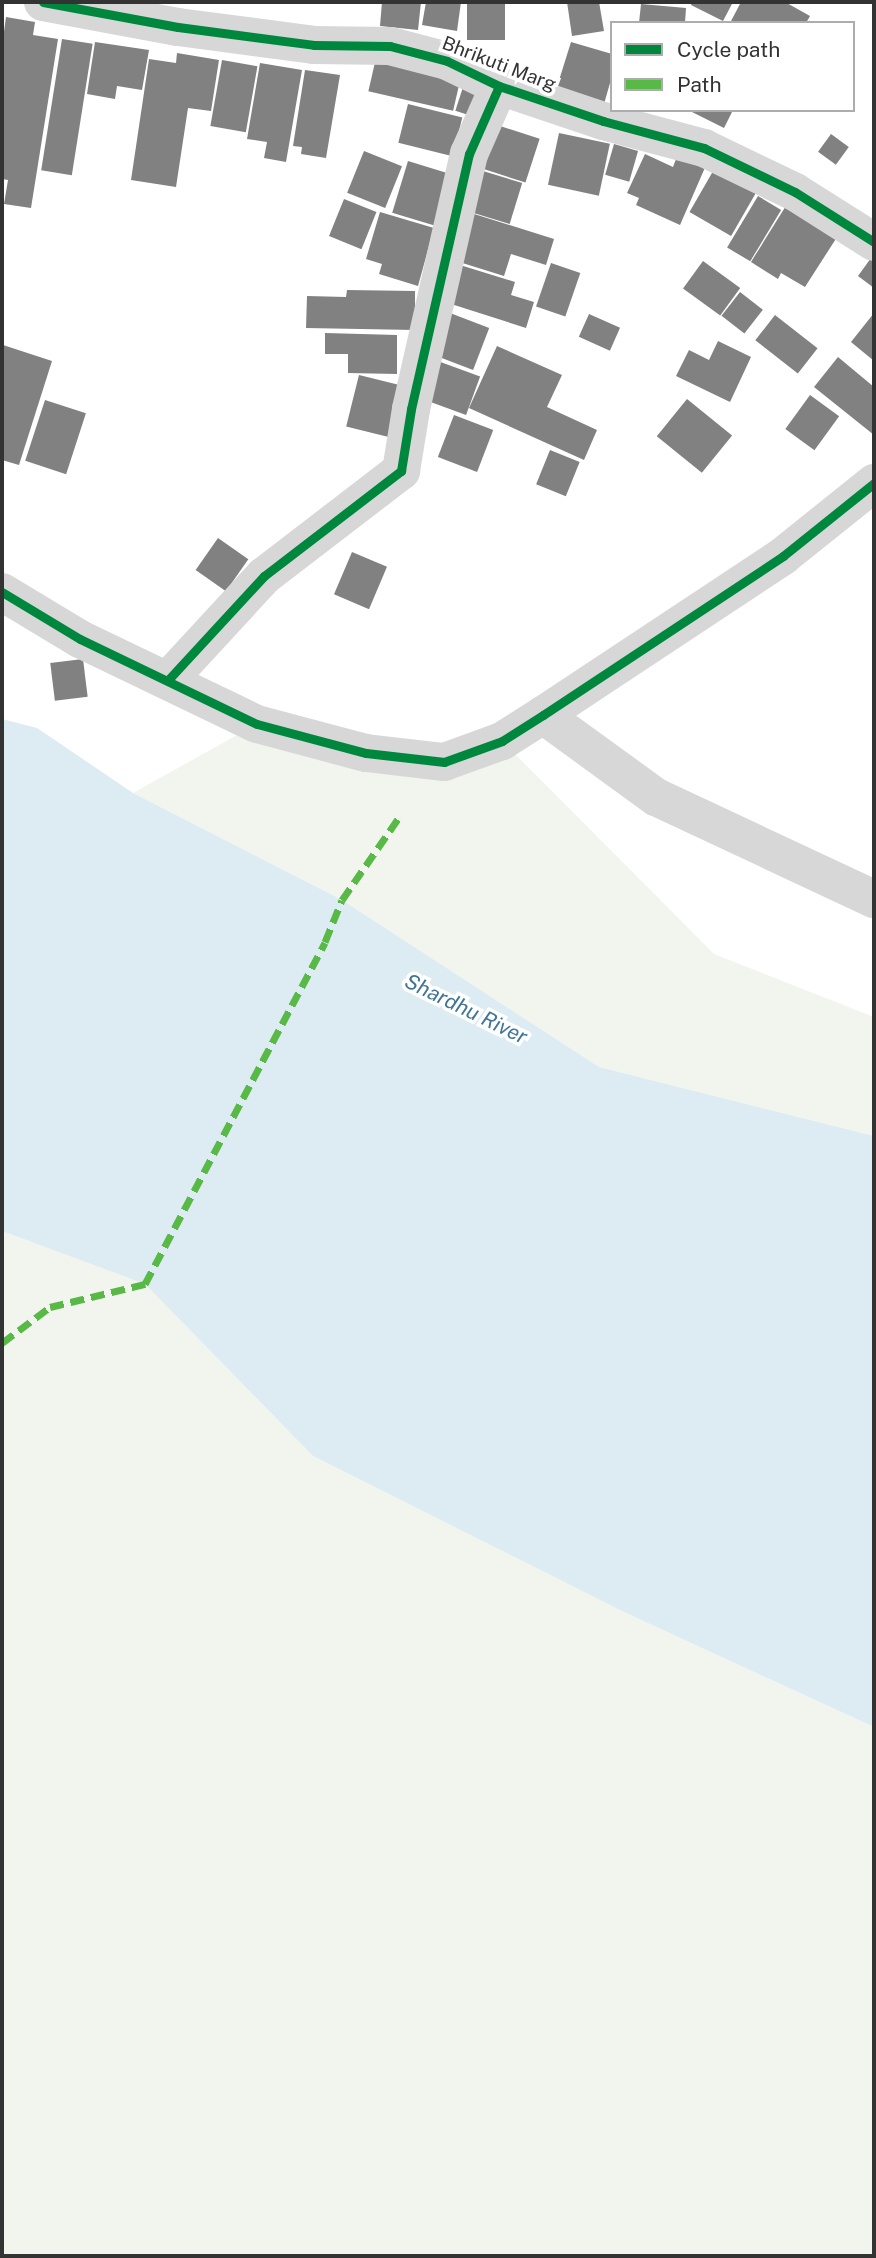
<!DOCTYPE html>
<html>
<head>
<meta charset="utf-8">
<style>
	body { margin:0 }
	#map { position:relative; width:876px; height:2258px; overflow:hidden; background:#fff; font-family:"Public Sans",sans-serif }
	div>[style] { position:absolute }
	.green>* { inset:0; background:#f1f5ed }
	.water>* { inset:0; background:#ddebf3 }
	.building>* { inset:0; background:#818181; transform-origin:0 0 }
	.minor>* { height:38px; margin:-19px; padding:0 19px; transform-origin:19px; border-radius:19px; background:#d7d7d7 }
	.quiet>* { height:7px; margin-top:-3.5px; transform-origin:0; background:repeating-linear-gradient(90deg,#58b947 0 14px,transparent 0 21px) }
	.cycleway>* { height:9px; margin:-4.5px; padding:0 4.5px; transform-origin:4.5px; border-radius:4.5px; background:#00873e }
	span { translate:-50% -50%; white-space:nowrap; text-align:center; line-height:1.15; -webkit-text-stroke:7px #fff; paint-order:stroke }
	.street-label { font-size:19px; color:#333 }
	.water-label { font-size:21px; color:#3f7597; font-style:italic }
	.frame { position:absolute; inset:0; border:4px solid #333; pointer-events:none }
	.legend { position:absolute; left:610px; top:21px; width:245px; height:91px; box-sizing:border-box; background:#fff; border:2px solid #adadad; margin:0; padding:9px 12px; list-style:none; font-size:21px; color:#333 }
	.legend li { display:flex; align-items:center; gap:14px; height:35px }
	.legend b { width:35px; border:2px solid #adadad }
</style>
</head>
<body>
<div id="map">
	<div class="green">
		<i style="clip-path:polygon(257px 724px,366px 753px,502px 741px,714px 954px,874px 1017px,874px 1136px,599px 1067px,342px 900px,133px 793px)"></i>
		<i style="clip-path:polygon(2px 1231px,145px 1284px,313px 1456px,624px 1612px,874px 1727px,874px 2256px,2px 2256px)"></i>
	</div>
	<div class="water">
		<i style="clip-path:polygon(2px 719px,37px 728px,133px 793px,342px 900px,599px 1067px,874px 1136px,874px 1727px,624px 1612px,313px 1456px,145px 1284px,2px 1231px)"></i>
	</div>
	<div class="building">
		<i style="clip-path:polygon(382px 2px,421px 2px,418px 30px,380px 26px)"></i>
		<i style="clip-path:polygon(426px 2px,461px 2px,457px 31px,422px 25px)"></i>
		<i style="left:467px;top:2px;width:38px;height:38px"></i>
		<i style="clip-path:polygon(567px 2px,599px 2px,604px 31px,572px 36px)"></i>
		<i style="clip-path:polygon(692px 2px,733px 2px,723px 21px,691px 5px)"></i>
		<i style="clip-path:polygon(741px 2px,785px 2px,810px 16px,806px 23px,730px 23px)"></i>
		<i style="clip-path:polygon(641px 4px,686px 8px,685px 23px,639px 23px)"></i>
		<i style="clip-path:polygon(6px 17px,35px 22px,33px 35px,58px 39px,31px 208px,4px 204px,8px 180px,2px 179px,2px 46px)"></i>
		<i style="left:62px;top:39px;width:31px;height:133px;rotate:9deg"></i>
		<i style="clip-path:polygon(95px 42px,149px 50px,142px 90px,117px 86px,115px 99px,87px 94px)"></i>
		<i style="clip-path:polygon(571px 42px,612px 54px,612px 76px,604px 104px,556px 90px)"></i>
		<i style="clip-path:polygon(177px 53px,219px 60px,211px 111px,188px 108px,176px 187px,131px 180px,149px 59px,176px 63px)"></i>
		<i style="left:376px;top:58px;width:87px;height:34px;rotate:13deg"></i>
		<i style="left:222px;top:60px;width:36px;height:67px;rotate:10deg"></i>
		<i style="clip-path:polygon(260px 63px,302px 70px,286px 162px,264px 158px,267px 142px,247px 139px)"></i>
		<i style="clip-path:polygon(305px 70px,340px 75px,326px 158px,301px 154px,302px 147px,293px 146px)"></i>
		<i style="left:464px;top:84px;width:23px;height:28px;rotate:18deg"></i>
		<i style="left:408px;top:104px;width:56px;height:40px;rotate:14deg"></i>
		<i style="clip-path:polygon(688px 110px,733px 110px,724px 128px)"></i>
		<i style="left:494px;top:124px;width:48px;height:46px;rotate:18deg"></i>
		<i style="left:559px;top:133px;width:52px;height:53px;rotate:12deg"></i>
		<i style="left:831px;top:134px;width:22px;height:22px;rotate:36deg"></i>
		<i style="left:614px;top:144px;width:25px;height:32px;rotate:16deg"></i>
		<i style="left:364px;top:151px;width:41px;height:45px;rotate:22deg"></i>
		<i style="clip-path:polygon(679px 151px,707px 163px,680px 225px,636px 205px,639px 198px,627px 193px,645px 154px,673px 167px)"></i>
		<i style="left:408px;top:161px;width:45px;height:54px;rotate:17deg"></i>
		<i style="left:716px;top:166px;width:48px;height:53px;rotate:30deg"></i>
		<i style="left:483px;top:171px;width:41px;height:43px;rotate:17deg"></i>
		<i style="left:758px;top:196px;width:27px;height:60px;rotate:31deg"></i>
		<i style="left:344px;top:199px;width:35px;height:40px;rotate:22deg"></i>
		<i style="clip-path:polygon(789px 201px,839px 234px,805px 287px,781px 273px,778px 279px,751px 262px)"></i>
		<i style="clip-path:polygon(380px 212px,434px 228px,418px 286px,379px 274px,382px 264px,366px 259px)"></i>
		<i style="clip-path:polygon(471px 213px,554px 239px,546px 265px,511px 254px,504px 276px,456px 261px)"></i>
		<i style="clip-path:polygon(871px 258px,874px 260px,874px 288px,858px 276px)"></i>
		<i style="left:703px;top:261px;width:46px;height:34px;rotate:36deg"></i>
		<i style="left:551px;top:263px;width:31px;height:46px;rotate:19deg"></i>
		<i style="clip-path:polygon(460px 265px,515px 282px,511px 295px,534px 302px,526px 328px,448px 303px)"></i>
		<i style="clip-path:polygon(347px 290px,415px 291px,415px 330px,306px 328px,307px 296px,346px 297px)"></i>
		<i style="left:740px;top:292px;width:29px;height:30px;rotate:38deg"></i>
		<i style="left:450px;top:313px;width:42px;height:45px;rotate:21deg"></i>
		<i style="clip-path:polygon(874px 313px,874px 361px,851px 342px)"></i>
		<i style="left:589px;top:314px;width:34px;height:25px;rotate:24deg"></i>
		<i style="left:775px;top:315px;width:54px;height:32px;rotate:38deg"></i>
		<i style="clip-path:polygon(325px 333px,397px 335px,397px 374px,348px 373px,348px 354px,325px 354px)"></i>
		<i style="clip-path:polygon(718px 341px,751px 357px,730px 402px,676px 376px,689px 350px,709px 360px)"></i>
		<i style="clip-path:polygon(3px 345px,52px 361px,19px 465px,2px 460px)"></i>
		<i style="clip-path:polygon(497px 346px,562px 375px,547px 407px,597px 430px,584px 460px,469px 408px)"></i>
		<i style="clip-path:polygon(838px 357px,874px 387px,874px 435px,814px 387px)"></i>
		<i style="left:435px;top:360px;width:48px;height:41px;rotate:20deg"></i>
		<i style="left:359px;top:375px;width:49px;height:53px;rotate:14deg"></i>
		<i style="left:810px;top:395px;width:36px;height:42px;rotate:36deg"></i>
		<i style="left:687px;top:399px;width:58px;height:48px;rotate:39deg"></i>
		<i style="left:45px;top:400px;width:43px;height:64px;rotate:18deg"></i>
		<i style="left:454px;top:415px;width:42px;height:45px;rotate:21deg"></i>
		<i style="left:550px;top:450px;width:32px;height:37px;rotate:22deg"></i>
		<i style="left:218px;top:538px;width:37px;height:39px;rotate:35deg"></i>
		<i style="left:352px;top:552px;width:38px;height:46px;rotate:23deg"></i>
		<i style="left:83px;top:659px;width:38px;height:33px;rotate:83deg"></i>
	</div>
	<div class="minor">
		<i style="left:43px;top:2px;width:137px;rotate:10.5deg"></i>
		<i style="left:178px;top:27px;width:137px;rotate:7.5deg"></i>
		<i style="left:314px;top:45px;width:76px;rotate:0.8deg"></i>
		<i style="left:390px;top:46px;width:59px;rotate:14.7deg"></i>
		<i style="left:447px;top:61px;width:58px;rotate:25.7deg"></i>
		<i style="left:499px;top:86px;width:110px;rotate:18.6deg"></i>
		<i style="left:603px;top:121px;width:105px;rotate:15deg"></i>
		<i style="left:704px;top:148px;width:101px;rotate:25.8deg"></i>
		<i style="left:795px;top:192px;width:93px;rotate:32.3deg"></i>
		<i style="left:2px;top:592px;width:91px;rotate:31.1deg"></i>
		<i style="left:80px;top:639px;width:196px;rotate:25.7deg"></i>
		<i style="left:257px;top:724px;width:113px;rotate:14.9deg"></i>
		<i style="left:366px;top:753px;width:79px;rotate:6.6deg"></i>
		<i style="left:444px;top:762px;width:62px;rotate:-19.9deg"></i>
		<i style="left:502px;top:741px;width:49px;rotate:-32.4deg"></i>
		<i style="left:543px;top:715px;width:288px;rotate:-33.5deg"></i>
		<i style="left:783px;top:556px;width:117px;rotate:-38.7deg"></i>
		<i style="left:168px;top:680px;width:142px;rotate:-47.3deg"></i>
		<i style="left:264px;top:576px;width:173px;rotate:-37.5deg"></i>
		<i style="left:401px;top:471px;width:63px;rotate:-80.8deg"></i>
		<i style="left:411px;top:409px;width:262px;rotate:-77.2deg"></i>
		<i style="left:469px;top:154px;width:74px;rotate:-66.2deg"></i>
		<i style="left:543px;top:715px;width:140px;rotate:36deg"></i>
		<i style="left:656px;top:797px;width:241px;rotate:25.1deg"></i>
	</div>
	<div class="quiet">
		<i style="left:2px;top:1343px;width:60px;rotate:-36.9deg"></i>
		<i style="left:50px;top:1307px;width:98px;rotate:-13.6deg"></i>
		<i style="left:145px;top:1284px;width:386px;rotate:-62.2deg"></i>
		<i style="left:325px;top:942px;width:45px;rotate:-68deg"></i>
		<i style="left:342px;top:900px;width:102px;rotate:-55.4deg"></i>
	</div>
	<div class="cycleway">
		<i style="left:43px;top:2px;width:137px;rotate:10.5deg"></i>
		<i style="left:178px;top:27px;width:137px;rotate:7.5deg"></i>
		<i style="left:314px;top:45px;width:76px;rotate:0.8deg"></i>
		<i style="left:390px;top:46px;width:59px;rotate:14.7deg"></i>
		<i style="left:447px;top:61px;width:58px;rotate:25.7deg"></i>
		<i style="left:499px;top:86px;width:110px;rotate:18.6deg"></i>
		<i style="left:603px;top:121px;width:105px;rotate:15deg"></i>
		<i style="left:704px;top:148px;width:101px;rotate:25.8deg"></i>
		<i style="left:795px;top:192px;width:93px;rotate:32.3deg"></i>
		<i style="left:2px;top:592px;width:91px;rotate:31.1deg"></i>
		<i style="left:80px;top:639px;width:196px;rotate:25.7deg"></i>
		<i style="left:257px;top:724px;width:113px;rotate:14.9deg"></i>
		<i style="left:366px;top:753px;width:79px;rotate:6.6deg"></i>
		<i style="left:444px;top:762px;width:62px;rotate:-19.9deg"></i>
		<i style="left:502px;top:741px;width:49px;rotate:-32.4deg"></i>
		<i style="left:543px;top:715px;width:288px;rotate:-33.5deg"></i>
		<i style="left:783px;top:556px;width:117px;rotate:-38.7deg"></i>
		<i style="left:168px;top:680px;width:142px;rotate:-47.3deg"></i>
		<i style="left:264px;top:576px;width:173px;rotate:-37.5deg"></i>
		<i style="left:401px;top:471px;width:63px;rotate:-80.8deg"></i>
		<i style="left:411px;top:409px;width:262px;rotate:-77.2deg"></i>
		<i style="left:469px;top:154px;width:74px;rotate:-66.2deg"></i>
	</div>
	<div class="street-label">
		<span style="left:499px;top:64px;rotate:21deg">Bhrikuti Marg</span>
	</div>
	<div class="water-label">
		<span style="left:466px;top:1009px;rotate:26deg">Shardhu River</span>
	</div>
	<div class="frame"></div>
	<ul class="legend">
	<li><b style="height:9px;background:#00873e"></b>Cycle path</li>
	<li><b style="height:9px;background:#58b947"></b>Path</li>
	</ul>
</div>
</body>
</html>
